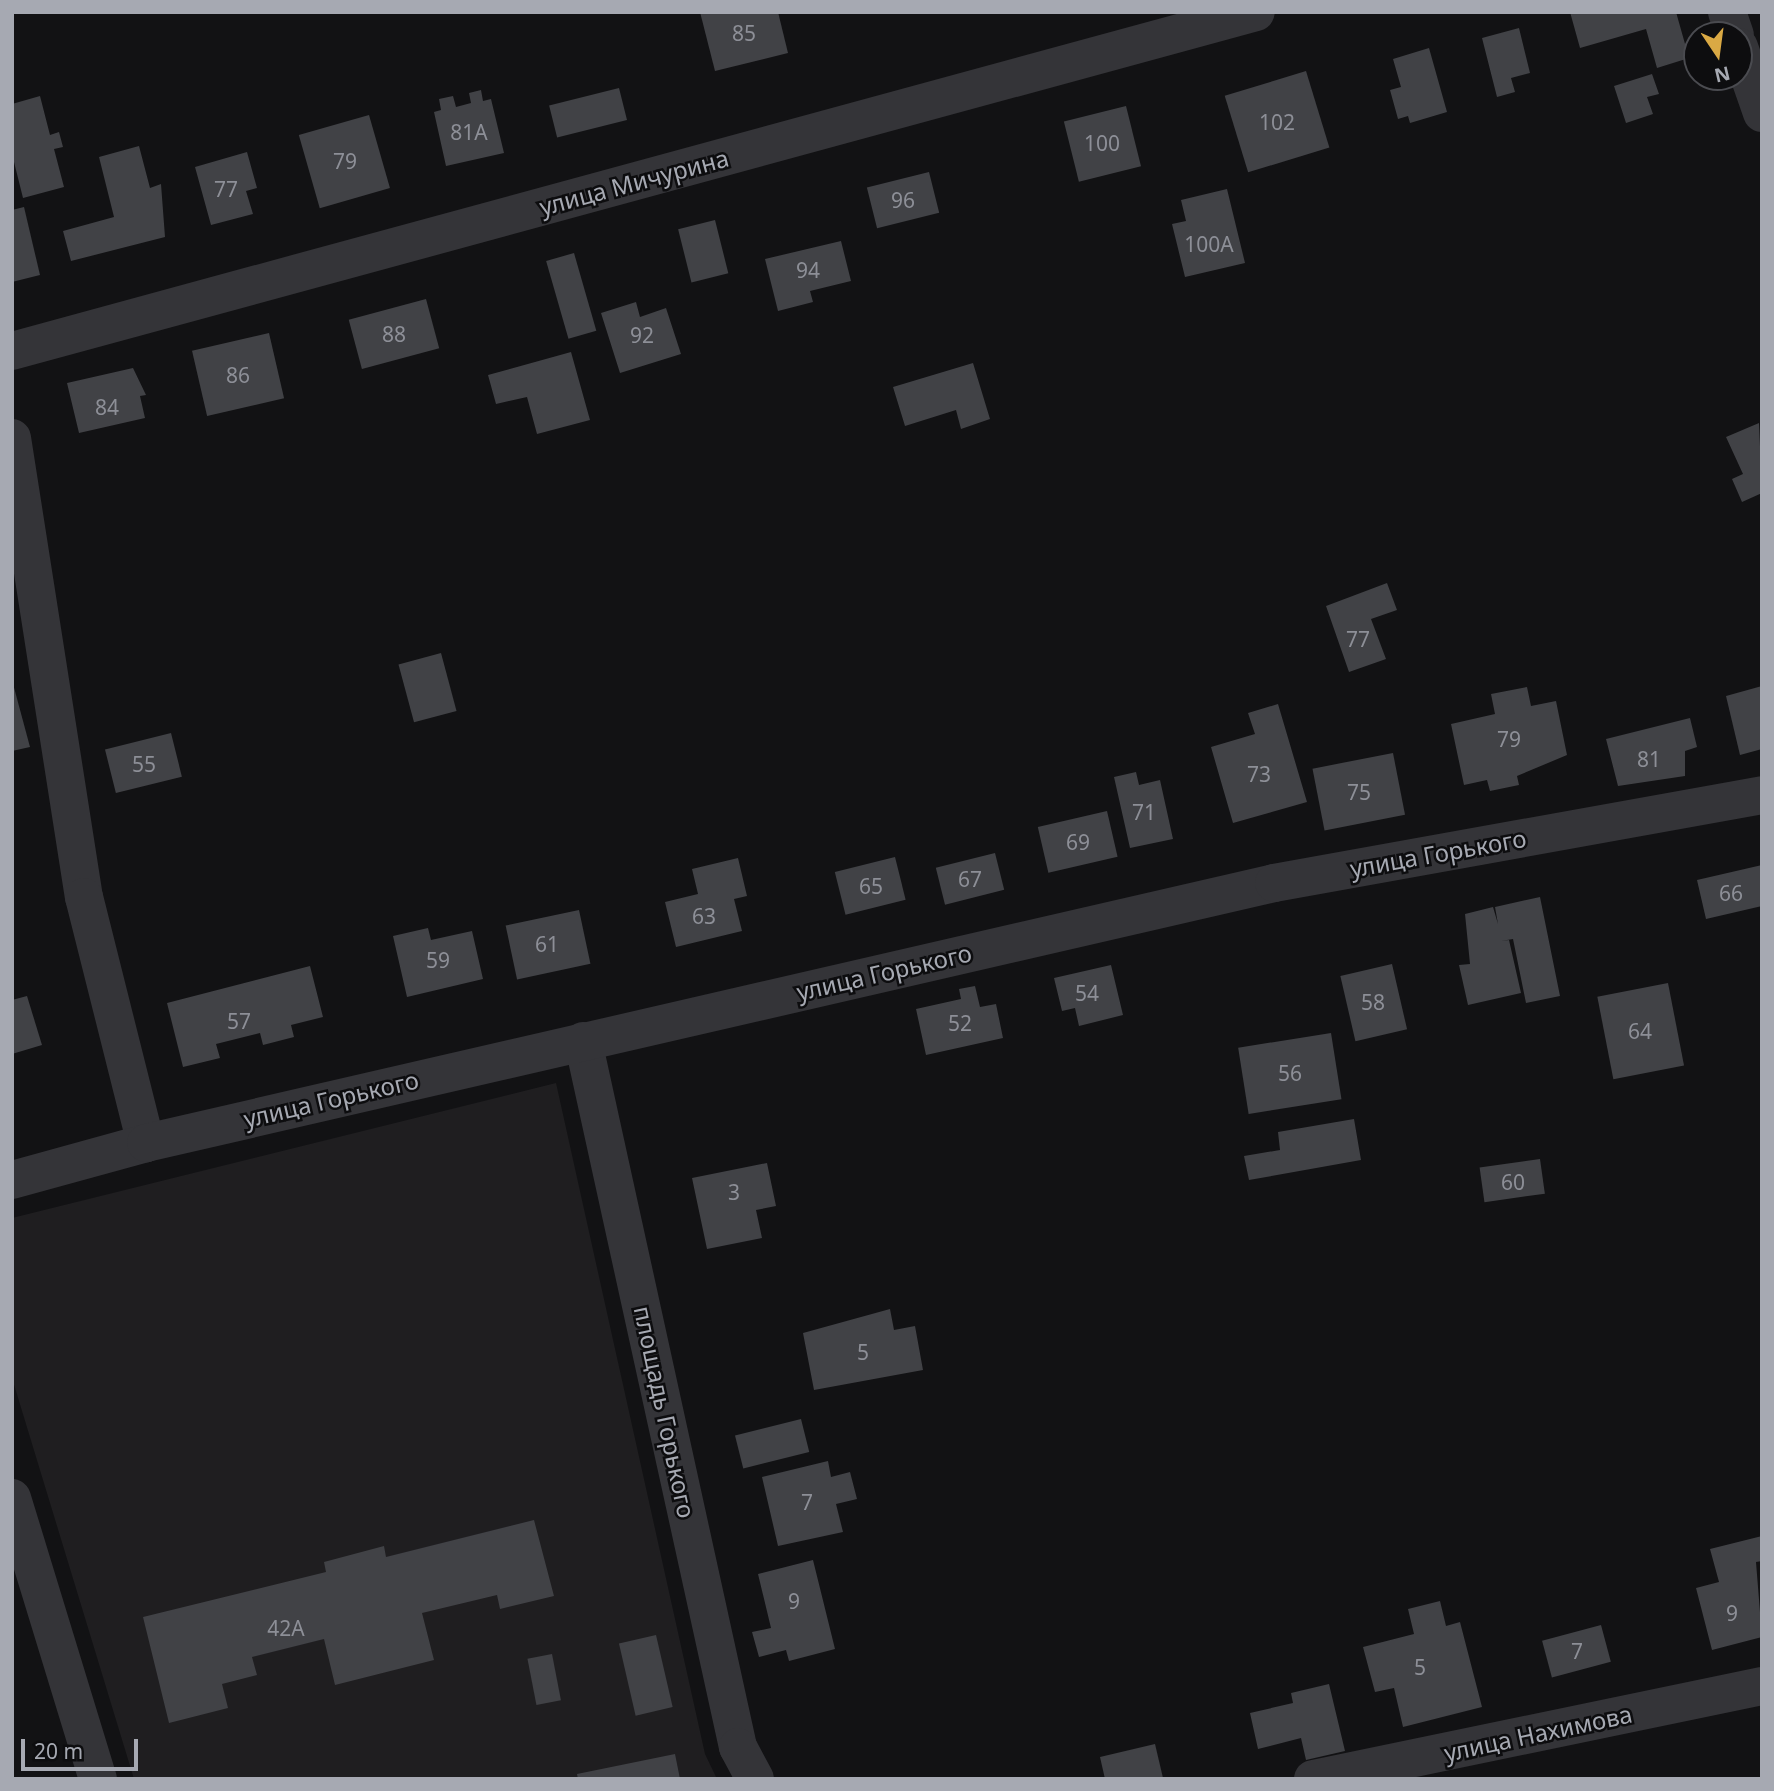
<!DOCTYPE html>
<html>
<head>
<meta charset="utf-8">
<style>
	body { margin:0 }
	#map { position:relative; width:1774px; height:1791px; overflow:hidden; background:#121214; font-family:"Noto Sans",sans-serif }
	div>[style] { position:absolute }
	.built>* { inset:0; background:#1f1e20 }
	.building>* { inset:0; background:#414246; transform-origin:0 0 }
	.minor>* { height:38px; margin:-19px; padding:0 19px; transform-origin:19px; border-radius:19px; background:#343438 }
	span { translate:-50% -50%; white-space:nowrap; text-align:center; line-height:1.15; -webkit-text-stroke:5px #0d0d0f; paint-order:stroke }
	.number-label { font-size:21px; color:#8d8f97 }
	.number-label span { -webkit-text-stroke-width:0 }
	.street-label { font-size:24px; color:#a6a9b2 }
	.frame { position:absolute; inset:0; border:14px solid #a6a9b2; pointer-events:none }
	.north { position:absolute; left:1683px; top:21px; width:70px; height:70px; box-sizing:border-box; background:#0d0d0f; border:2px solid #4a4b50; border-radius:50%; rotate:167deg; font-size:19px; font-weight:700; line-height:28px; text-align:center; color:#a6a9b2 }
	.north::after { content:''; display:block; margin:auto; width:24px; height:32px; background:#daa944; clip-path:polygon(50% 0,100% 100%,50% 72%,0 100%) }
	.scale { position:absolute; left:21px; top:1739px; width:117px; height:32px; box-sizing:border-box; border:4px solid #a6a9b2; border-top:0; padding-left:9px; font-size:21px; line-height:24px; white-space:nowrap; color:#a6a9b2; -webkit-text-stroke:5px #0d0d0f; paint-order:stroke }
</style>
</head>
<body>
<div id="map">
	<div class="built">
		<i style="clip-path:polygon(556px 1083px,705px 1754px,717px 1779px,134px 1779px,12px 1378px,12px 1218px)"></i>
	</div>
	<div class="building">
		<i style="clip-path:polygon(700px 12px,778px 12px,788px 53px,715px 71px)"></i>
		<i style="clip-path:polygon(1570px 12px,1676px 12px,1689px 58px,1657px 68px,1646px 29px,1580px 48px)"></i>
		<i style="clip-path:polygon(1519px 28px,1530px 73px,1511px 78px,1515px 92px,1497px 97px,1482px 38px)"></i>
		<i style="clip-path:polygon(1429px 48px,1447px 112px,1410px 123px,1408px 116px,1398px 119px,1390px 90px,1401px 87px,1393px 59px)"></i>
		<i style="left:1306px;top:71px;width:80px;height:85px;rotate:73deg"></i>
		<i style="clip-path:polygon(1652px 74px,1659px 94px,1647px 97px,1653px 114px,1626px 123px,1614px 86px)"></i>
		<i style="left:619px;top:88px;width:33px;height:72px;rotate:76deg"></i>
		<i style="clip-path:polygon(481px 90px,483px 101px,491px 99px,504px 153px,446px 166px,434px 112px,441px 110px,439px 99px,453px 96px,456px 107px,471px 103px,469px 93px)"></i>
		<i style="clip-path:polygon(40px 96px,50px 135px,59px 132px,63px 147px,54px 149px,64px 187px,23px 198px,12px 154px,12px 104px)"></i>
		<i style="left:1126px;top:106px;width:62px;height:64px;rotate:76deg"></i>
		<i style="left:369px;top:115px;width:76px;height:73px;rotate:74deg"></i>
		<i style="clip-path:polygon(139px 146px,150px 188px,161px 184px,165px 237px,71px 261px,63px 231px,114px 217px,99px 157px)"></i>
		<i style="clip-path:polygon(247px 152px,257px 188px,246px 191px,253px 214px,211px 225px,195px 167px)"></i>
		<i style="left:929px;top:172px;width:42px;height:64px;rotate:76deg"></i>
		<i style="clip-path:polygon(1227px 189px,1245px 263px,1185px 277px,1172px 224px,1186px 221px,1181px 200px)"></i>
		<i style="clip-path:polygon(24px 207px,40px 275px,12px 282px,12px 210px)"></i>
		<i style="left:715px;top:220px;width:55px;height:38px;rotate:76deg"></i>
		<i style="clip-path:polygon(841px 241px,851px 281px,810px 291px,813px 302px,778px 311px,765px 259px)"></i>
		<i style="left:574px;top:253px;width:81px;height:29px;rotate:74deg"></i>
		<i style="left:426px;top:299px;width:51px;height:80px;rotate:75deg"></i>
		<i style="clip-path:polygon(636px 302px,640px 317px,666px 308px,681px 354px,620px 373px,601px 313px)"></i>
		<i style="left:269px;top:333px;width:67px;height:79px;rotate:77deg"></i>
		<i style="clip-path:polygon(571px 352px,590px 420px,537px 434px,527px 397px,496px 404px,488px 375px)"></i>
		<i style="clip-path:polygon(973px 363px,990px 419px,961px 429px,956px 410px,905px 426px,893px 387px)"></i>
		<i style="clip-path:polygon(133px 368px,146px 395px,140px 396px,145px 418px,79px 433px,67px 383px)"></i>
		<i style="clip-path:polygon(1759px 423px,1762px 493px,1742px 502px,1732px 479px,1743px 474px,1726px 437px)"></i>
		<i style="clip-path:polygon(1387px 583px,1397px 610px,1371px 619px,1386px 659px,1349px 672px,1326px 606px)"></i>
		<i style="left:441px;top:653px;width:60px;height:44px;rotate:75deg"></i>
		<i style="clip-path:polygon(12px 680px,30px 747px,12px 751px)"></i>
		<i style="clip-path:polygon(1762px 686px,1762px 749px,1740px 755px,1726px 696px)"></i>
		<i style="clip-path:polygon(1527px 687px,1531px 706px,1556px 701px,1567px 755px,1517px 776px,1519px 785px,1490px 791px,1487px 780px,1464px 785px,1451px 724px,1495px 714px,1491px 694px)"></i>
		<i style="clip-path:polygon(1278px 704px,1307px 802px,1233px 823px,1211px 747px,1255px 734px,1248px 713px)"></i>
		<i style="clip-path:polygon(1690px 718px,1697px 747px,1685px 751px,1685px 776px,1618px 786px,1606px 739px)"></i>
		<i style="left:171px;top:733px;width:45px;height:68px;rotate:76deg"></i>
		<i style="left:1393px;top:753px;width:63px;height:82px;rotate:79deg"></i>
		<i style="clip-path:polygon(1136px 772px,1139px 785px,1160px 780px,1173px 839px,1130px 848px,1114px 777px)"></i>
		<i style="left:1107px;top:811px;width:47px;height:71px;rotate:77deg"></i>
		<i style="left:995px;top:853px;width:38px;height:61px;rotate:76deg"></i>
		<i style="left:895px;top:857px;width:44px;height:62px;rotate:76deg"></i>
		<i style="clip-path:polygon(738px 858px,747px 896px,734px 899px,742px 931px,676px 947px,665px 902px,698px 894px,692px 869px)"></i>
		<i style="clip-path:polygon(1762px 865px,1762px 906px,1706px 919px,1697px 880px)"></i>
		<i style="clip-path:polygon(1540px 897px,1560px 996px,1526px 1003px,1513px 939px,1501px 941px,1509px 940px,1521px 993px,1468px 1005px,1459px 965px,1470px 964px,1465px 914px,1493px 907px,1498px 924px,1495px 907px)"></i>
		<i style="left:579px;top:910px;width:55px;height:75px;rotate:78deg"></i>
		<i style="clip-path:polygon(428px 928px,431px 940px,472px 931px,483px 979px,407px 997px,393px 936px)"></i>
		<i style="left:1392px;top:964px;width:67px;height:53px;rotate:77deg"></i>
		<i style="clip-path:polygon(1111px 965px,1123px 1015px,1079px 1026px,1075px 1008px,1062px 1011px,1054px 978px)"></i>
		<i style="clip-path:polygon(310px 966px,323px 1017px,291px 1025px,294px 1037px,263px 1045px,260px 1033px,216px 1044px,220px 1058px,183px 1067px,167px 1003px)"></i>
		<i style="left:1668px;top:983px;width:84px;height:72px;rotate:79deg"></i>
		<i style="clip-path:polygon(975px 986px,980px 1007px,996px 1004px,1003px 1038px,926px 1055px,916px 1009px,961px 999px,959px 989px)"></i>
		<i style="clip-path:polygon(27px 996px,42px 1045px,12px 1054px,12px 1000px)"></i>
		<i style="left:1331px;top:1033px;width:67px;height:94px;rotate:81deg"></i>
		<i style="clip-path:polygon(1354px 1119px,1361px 1160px,1249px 1180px,1244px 1156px,1280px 1150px,1278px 1132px)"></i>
		<i style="left:1540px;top:1159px;width:35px;height:61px;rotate:82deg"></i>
		<i style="clip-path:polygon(767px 1163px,776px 1206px,756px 1210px,762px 1238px,707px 1249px,692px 1178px)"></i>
		<i style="clip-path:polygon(890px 1309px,894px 1330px,915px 1326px,923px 1370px,814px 1390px,803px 1333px)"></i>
		<i style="left:801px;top:1419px;width:34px;height:68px;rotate:76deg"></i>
		<i style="clip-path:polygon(828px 1461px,831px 1477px,850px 1472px,857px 1499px,836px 1504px,843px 1532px,778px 1546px,762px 1477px)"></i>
		<i style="clip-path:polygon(534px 1520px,554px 1596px,500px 1609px,497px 1595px,422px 1613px,434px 1660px,335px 1685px,324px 1639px,252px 1657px,257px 1675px,222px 1684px,228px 1708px,169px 1723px,143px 1617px,326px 1572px,324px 1562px,384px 1546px,386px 1557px)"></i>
		<i style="clip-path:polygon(1762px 1536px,1762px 1561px,1756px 1562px,1762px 1637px,1712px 1650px,1696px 1588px,1719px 1582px,1710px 1549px)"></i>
		<i style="clip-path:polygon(813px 1560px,835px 1649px,789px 1661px,786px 1650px,759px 1657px,752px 1632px,771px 1628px,758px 1574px)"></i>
		<i style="clip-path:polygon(1440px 1601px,1446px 1626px,1460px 1622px,1482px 1707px,1403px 1727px,1394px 1688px,1375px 1692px,1363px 1647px,1414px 1634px,1408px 1609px)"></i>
		<i style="left:1601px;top:1625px;width:38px;height:61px;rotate:75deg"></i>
		<i style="left:656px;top:1635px;width:74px;height:38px;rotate:77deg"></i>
		<i style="left:552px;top:1654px;width:47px;height:25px;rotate:79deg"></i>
		<i style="clip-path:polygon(1329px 1684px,1345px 1751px,1306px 1760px,1301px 1738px,1258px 1749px,1250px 1713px,1293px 1703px,1291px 1693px)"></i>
		<i style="clip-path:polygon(1155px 1744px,1163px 1778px,1105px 1779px,1100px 1757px)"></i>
		<i style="clip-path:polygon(675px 1754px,680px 1779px,578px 1779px,577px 1774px)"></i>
	</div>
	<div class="minor">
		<i style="left:1727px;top:12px;width:24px;rotate:71deg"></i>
		<i style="left:1739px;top:47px;width:70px;rotate:70.8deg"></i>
		<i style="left:12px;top:351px;width:1289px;rotate:-15.24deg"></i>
		<i style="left:12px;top:438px;width:465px;rotate:81.1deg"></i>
		<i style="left:84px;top:897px;width:254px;rotate:75.9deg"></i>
		<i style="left:583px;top:1041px;width:723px;rotate:77.62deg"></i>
		<i style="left:738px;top:1747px;width:36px;rotate:62deg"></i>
		<i style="left:12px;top:1180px;width:139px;rotate:-15.4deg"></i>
		<i style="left:146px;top:1143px;width:1158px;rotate:-12.98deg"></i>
		<i style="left:1274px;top:883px;width:496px;rotate:-10.2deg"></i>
		<i style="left:12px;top:1498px;width:294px;rotate:73deg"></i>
		<i style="left:1313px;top:1779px;width:459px;rotate:-11.7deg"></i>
	</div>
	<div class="number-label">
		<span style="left:744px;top:33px">85</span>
		<span style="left:1277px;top:122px">102</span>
		<span style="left:469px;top:132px">81А</span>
		<span style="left:1102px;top:143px">100</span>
		<span style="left:345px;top:161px">79</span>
		<span style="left:226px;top:189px">77</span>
		<span style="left:903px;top:200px">96</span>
		<span style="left:1209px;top:244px">100А</span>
		<span style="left:808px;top:270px">94</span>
		<span style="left:394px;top:334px">88</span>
		<span style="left:642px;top:335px">92</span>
		<span style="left:238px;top:375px">86</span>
		<span style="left:107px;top:407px">84</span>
		<span style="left:1358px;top:639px">77</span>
		<span style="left:1509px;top:739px">79</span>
		<span style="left:1649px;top:759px">81</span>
		<span style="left:144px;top:764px">55</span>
		<span style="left:1259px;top:774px">73</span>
		<span style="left:1359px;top:792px">75</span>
		<span style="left:1144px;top:812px">71</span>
		<span style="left:1078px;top:842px">69</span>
		<span style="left:970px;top:879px">67</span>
		<span style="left:871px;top:886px">65</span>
		<span style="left:1731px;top:893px">66</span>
		<span style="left:704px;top:916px">63</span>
		<span style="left:547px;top:944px">61</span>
		<span style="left:438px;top:960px">59</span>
		<span style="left:1087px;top:993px">54</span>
		<span style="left:1373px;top:1002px">58</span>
		<span style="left:239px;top:1021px">57</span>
		<span style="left:960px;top:1023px">52</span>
		<span style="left:1640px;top:1031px">64</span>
		<span style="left:1290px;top:1073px">56</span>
		<span style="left:1513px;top:1182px">60</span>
		<span style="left:734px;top:1192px">3</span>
		<span style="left:863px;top:1352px">5</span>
		<span style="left:807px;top:1502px">7</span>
		<span style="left:794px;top:1601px">9</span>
		<span style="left:1732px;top:1613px">9</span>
		<span style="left:286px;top:1628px">42А</span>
		<span style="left:1577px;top:1651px">7</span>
		<span style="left:1420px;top:1667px">5</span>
	</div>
	<div class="street-label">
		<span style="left:634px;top:182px;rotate:-15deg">улица Мичурина</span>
		<span style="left:1438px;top:853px;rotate:-10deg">улица Горького</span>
		<span style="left:884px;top:972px;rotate:-13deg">улица Горького</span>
		<span style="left:331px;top:1099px;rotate:-13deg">улица Горького</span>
		<span style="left:665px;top:1412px;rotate:78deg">площадь Горького</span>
		<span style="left:1538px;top:1733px;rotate:-12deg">улица Нахимова</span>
	</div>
	<div class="frame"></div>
	<div class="north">N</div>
	<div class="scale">20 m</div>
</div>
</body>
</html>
